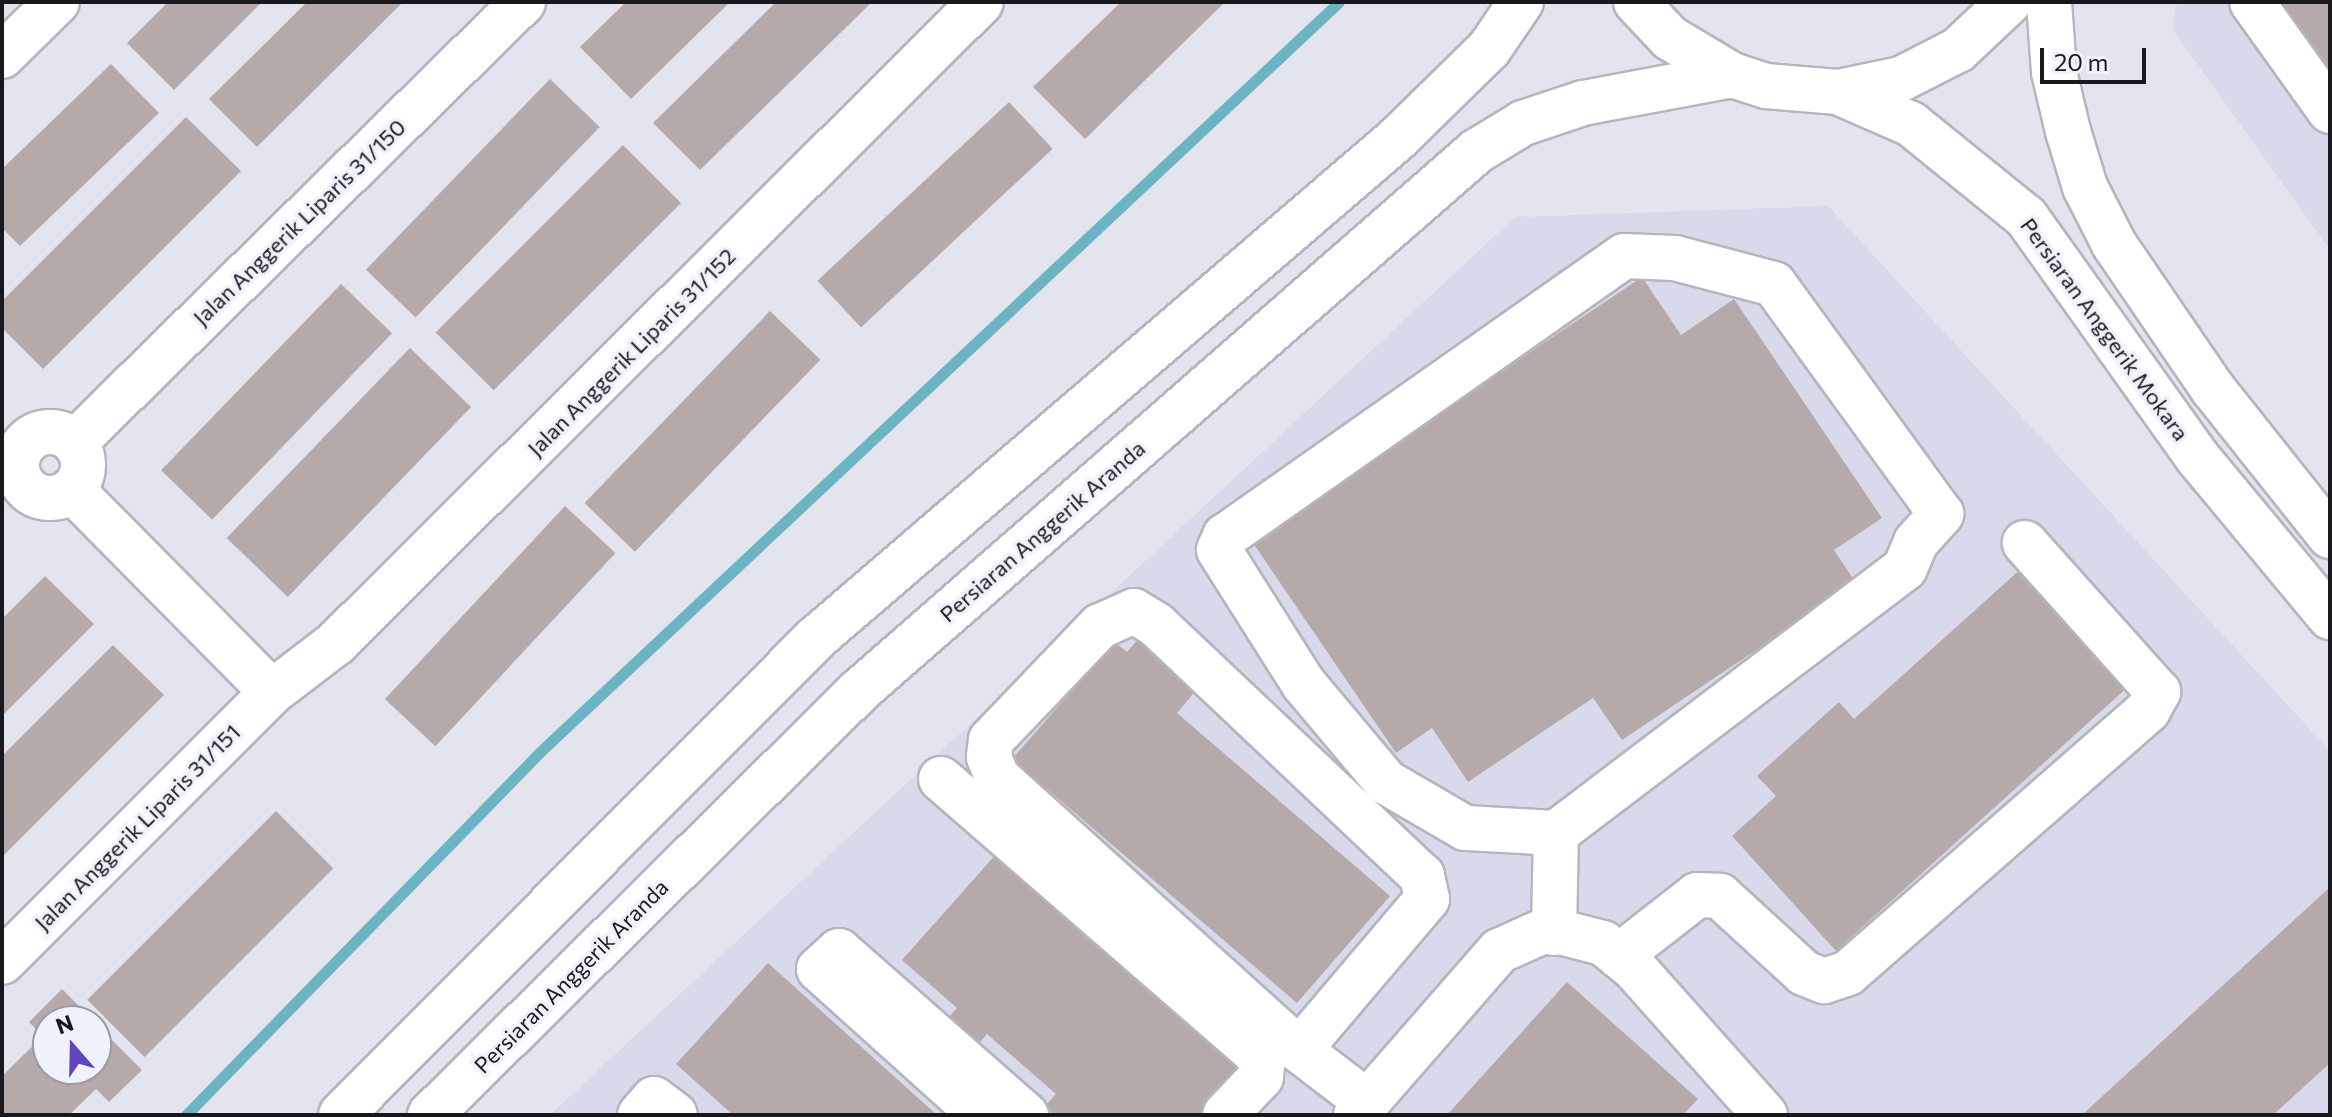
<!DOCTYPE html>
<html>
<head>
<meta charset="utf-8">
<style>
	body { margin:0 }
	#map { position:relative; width:2332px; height:1117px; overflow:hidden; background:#e3e4ee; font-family:Commissioner,sans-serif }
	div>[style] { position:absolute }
	.built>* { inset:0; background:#d8daeb }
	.stream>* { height:11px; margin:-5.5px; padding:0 5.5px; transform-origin:5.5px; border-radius:5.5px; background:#6cb4c3 }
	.building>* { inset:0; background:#b5aaa9; transform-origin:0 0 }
	.roads { filter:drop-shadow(2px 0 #b4b5be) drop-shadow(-2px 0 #b4b5be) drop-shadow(0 2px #b4b5be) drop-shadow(0 -2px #b4b5be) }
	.minor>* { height:44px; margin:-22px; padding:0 22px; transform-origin:22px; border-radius:22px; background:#fff }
	.minor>.ring { margin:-22px; padding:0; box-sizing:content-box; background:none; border:44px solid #fff; border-radius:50% }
	.major>* { height:44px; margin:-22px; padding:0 22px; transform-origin:22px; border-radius:22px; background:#fff }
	span { translate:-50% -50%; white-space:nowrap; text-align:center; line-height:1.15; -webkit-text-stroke:7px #f0f2fb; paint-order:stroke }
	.street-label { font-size:22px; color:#19191d }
	.frame { position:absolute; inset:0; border:4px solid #19191d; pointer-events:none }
	.north { position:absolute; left:32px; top:1005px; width:80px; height:80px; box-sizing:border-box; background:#f0f2fb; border:2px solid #9a9ba2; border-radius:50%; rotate:340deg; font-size:22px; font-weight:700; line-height:32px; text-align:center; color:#19191d }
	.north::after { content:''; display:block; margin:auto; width:28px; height:36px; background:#6145bd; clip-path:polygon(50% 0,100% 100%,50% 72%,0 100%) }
	.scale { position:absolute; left:2040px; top:48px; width:106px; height:36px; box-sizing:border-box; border:4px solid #19191d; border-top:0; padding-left:10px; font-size:24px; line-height:28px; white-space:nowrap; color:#19191d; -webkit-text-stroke:6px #f0f2fb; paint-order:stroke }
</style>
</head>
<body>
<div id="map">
	<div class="built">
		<i style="clip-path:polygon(2177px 2px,2330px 2px,2330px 250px,2172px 29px)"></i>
		<i style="clip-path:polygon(1828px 206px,2330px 751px,2330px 1115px,550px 1115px,1515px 217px)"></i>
	</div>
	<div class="stream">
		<i style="left:186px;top:1115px;width:508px;rotate:-45.72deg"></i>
		<i style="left:541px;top:751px;width:1094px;rotate:-43.19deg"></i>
	</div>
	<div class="building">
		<i style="clip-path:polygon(168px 2px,262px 2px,174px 90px,127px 43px)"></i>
		<i style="clip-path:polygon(307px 2px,403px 2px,257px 147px,209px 99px)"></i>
		<i style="clip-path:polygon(626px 2px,730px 2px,631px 99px,580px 47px)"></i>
		<i style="clip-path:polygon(776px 2px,872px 2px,700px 170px,653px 123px)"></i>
		<i style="clip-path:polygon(1121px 2px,1225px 2px,1085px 139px,1033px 87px)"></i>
		<i style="clip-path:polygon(2271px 2px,2330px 2px,2330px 91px)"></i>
		<i style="clip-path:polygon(111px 64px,159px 113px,20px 246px,2px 228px,2px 169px)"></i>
		<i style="left:550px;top:79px;width:69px;height:265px;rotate:44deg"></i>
		<i style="left:1009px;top:102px;width:64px;height:262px;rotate:47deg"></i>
		<i style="clip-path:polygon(186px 117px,241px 171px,43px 369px,2px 328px,2px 301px)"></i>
		<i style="left:623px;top:145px;width:82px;height:265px;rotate:45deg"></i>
		<i style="clip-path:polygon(1642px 277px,1681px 335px,1734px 299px,1882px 518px,1834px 550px,1856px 583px,1622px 740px,1593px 698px,1468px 782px,1432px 728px,1396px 753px,1251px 540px)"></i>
		<i style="left:341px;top:284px;width:71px;height:259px;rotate:44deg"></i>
		<i style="left:770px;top:311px;width:70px;height:267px;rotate:44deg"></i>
		<i style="left:410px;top:348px;width:85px;height:264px;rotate:44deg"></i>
		<i style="left:565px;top:506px;width:69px;height:264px;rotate:43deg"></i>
		<i style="clip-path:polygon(2023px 567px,2130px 685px,1836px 951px,1732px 836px,1776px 796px,1757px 776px,1839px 702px,1854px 719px)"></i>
		<i style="clip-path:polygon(45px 576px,94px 624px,2px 716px,2px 619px)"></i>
		<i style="clip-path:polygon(1140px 637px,1199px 687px,1177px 713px,1390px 896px,1297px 1003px,1012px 759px,1114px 642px,1127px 652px)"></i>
		<i style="clip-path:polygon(113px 645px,164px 695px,2px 857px,2px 756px)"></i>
		<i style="left:276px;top:811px;width:81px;height:267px;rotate:45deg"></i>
		<i style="clip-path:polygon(998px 852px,1242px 1066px,1199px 1115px,1054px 1115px,1045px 1106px,1056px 1094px,987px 1034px,976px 1047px,946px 1020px,957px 1008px,902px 960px)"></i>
		<i style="clip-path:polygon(2330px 887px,2330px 1063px,2273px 1115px,2082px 1115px)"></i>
		<i style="clip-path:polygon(768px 963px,937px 1115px,733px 1115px,676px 1064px)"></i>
		<i style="clip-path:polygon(1567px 982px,1698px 1099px,1683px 1115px,1447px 1115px)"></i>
		<i style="clip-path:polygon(62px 989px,94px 1021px,48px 1021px,48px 1069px,96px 1069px,96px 1024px,142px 1070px,109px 1102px,96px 1089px,69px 1115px,2px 1115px,2px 1076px,43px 1036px,29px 1022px)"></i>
	</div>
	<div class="roads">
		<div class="minor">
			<i style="left:2252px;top:2px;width:134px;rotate:54.4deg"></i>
			<i style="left:2px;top:56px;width:77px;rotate:-44.5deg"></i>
			<i class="ring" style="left:17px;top:432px;width:22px;height:22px"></i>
			<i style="left:75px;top:442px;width:628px;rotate:-44.48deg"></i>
			<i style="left:72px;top:490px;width:284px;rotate:45.3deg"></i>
			<i style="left:941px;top:779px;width:416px;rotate:41deg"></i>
			<i style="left:1255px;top:1052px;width:15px;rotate:62deg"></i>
			<i style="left:1262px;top:1065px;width:12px;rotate:95deg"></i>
			<i style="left:1261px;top:1077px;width:52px;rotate:133.5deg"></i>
			<i style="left:1554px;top:933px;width:100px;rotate:-88.9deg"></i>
			<i style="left:1556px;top:833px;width:438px;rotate:-37.2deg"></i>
			<i style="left:1905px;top:568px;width:28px;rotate:-67deg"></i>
			<i style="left:1916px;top:542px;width:38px;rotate:-48deg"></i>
			<i style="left:1941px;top:514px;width:284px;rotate:-126deg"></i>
			<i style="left:1774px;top:284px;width:102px;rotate:-165.3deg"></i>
			<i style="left:1675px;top:258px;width:51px;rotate:-177.8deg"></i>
			<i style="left:1624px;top:256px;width:487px;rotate:144.9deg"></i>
			<i style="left:1225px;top:536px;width:15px;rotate:113deg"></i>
			<i style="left:1219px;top:550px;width:157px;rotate:57.7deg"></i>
			<i style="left:1303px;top:683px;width:129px;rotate:50deg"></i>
			<i style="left:1386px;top:782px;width:91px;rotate:30.2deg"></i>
			<i style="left:1465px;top:828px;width:91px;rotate:3.1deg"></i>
			<i style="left:1619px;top:956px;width:99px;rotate:-38deg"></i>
			<i style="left:1697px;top:895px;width:23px;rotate:2deg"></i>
			<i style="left:1720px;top:896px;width:114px;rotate:42.5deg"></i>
			<i style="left:1804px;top:973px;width:22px;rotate:22deg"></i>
			<i style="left:1824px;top:981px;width:25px;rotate:-18deg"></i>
			<i style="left:1848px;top:973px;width:399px;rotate:-41.2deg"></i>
			<i style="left:2148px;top:710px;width:21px;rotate:-61deg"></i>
			<i style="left:2158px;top:692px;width:200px;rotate:-131.8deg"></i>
			<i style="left:2px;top:962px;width:382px;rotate:-45deg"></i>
			<i style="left:272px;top:692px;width:81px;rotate:-37.4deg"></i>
			<i style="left:336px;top:643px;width:909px;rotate:-44.82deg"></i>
			<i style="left:1299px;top:1050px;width:198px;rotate:-49.7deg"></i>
			<i style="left:1427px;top:899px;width:24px;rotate:-102deg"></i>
			<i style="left:1422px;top:876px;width:365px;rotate:-136.6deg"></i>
			<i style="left:1157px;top:625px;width:27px;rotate:-149deg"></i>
			<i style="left:1134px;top:611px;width:37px;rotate:156deg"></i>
			<i style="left:1100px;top:626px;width:158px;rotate:133.7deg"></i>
			<i style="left:991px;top:740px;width:17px;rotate:97deg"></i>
			<i style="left:989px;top:757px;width:22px;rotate:68deg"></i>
			<i style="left:997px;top:777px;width:407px;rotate:42.1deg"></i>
			<i style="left:1299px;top:1050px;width:86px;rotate:37.4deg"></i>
			<i style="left:640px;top:1115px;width:21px;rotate:-49deg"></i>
			<i style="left:654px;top:1099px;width:26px;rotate:37deg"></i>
			<i style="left:981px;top:1115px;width:218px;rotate:-138deg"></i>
			<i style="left:819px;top:969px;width:27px;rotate:-42deg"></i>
			<i style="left:839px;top:951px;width:249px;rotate:41.3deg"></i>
			<i style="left:1356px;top:1115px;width:218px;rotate:-48.9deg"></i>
			<i style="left:1499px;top:951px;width:54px;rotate:-24.2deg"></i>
			<i style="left:1548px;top:929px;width:57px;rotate:14.3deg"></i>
			<i style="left:1603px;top:943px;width:40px;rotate:39deg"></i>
			<i style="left:1634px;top:968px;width:197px;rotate:48.3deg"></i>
		</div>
		<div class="major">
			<i style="left:1636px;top:2px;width:50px;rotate:46.6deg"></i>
			<i style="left:1670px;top:38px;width:72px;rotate:30.8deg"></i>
			<i style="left:1732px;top:75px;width:36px;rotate:18deg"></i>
			<i style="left:1766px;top:86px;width:72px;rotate:4.8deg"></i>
			<i style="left:1838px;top:92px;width:64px;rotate:-11.7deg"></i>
			<i style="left:1901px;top:79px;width:64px;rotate:-27deg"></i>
			<i style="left:1958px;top:50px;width:70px;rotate:-43.3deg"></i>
			<i style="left:2049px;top:2px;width:70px;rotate:85.9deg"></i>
			<i style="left:2054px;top:72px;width:61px;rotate:76.7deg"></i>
			<i style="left:2068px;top:131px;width:59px;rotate:73.1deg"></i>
			<i style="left:2085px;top:187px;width:64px;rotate:63deg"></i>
			<i style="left:2114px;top:244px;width:176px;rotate:55.7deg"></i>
			<i style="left:2213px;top:389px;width:188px;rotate:51.5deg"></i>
			<i style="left:1838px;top:92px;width:80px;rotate:23.7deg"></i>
			<i style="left:1911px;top:124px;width:148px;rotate:39deg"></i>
			<i style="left:2026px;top:217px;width:296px;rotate:54.5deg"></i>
			<i style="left:2198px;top:458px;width:207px;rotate:50.3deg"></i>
			<i style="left:341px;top:1115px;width:672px;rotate:-45.12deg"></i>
			<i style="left:815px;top:639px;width:769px;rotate:-40.67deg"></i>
			<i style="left:1398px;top:138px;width:127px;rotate:-44.4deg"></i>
			<i style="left:1489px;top:49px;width:57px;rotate:-55.8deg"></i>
			<i style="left:430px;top:1115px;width:603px;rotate:-44.66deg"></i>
			<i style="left:859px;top:691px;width:821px;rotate:-41.15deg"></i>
			<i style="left:1477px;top:151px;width:54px;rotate:-31.3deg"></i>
			<i style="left:1523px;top:123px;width:63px;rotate:-18.4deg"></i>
			<i style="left:1583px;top:103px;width:152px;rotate:-10.6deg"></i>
		</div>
	</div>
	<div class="street-label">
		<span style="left:299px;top:222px;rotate:-44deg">Jalan Anggerik Liparis 31/150</span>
		<span style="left:2105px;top:329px;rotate:54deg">Persiaran Anggerik Mokara</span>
		<span style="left:631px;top:352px;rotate:-45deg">Jalan Anggerik Liparis 31/152</span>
		<span style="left:1042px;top:531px;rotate:-41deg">Persiaran Anggerik Aranda</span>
		<span style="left:137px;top:827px;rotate:-45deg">Jalan Anggerik Liparis 31/151</span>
		<span style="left:571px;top:976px;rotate:-45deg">Persiaran Anggerik Aranda</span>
	</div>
	<div class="frame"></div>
	<div class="north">N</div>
	<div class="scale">20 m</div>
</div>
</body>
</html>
